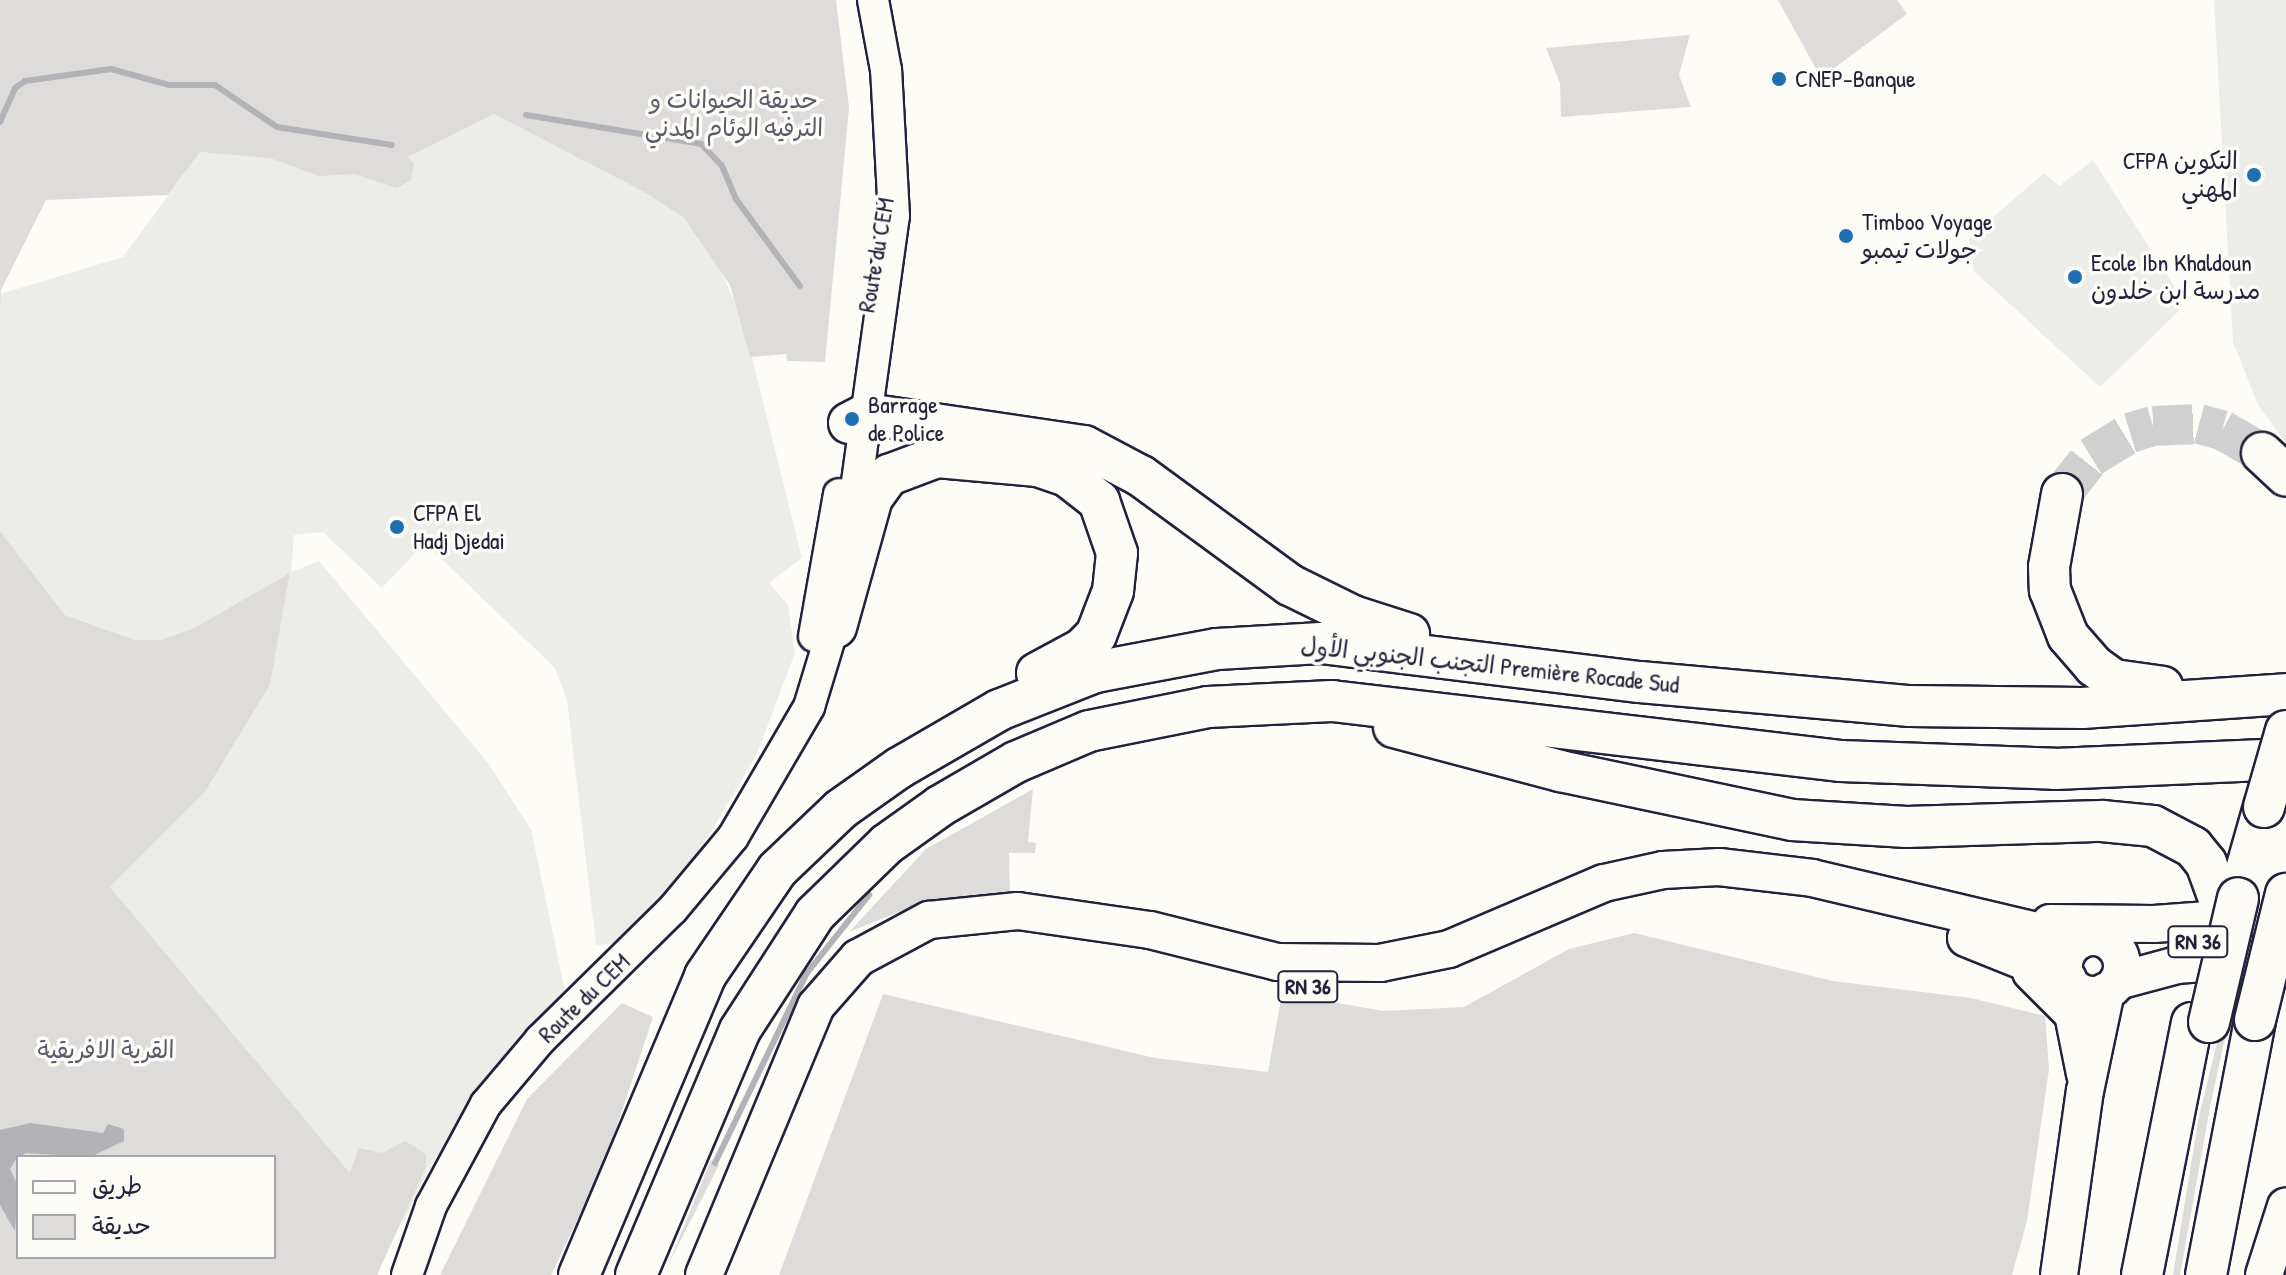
<!DOCTYPE html>
<html>
<head>
<meta charset="utf-8">
<style>
	body { margin:0 }
	#map { position:relative; width:2286px; height:1275px; overflow:hidden; background:#fdfcf7; font-family:"Patrick Hand","Playpen Sans Arabic",sans-serif }
	div>[style] { position:absolute }
	.built>* { inset:0; background:#ecece9 }
	.green>* { inset:0; background:#dddcdb }
	.water>* { inset:0; background:#b2b2b7 }
	.stream>* { height:6px; margin:-3px; padding:0 3px; transform-origin:3px; border-radius:3px; background:#b2b2b7 }
	.motorway-tunnel>* { height:40px; margin-top:-20px; transform-origin:0; background:repeating-linear-gradient(90deg,#d1d0d1 0 40px,transparent 0 60px) }
	.roads { filter:drop-shadow(2px 0 #22223b) drop-shadow(-2px 0 #22223b) drop-shadow(0 2px #22223b) drop-shadow(0 -2px #22223b) }
	.secondary>* { height:30px; margin:-15px; padding:0 15px; transform-origin:15px; border-radius:15px; background:#fdfcf7 }
	.trunk>* { height:36px; margin:-18px; padding:0 18px; transform-origin:18px; border-radius:18px; background:#fdfcf7 }
	.trunk>.ring { margin:-18px; padding:0; box-sizing:content-box; background:none; border:36px solid #fdfcf7; border-radius:50% }
	.motorway>* { height:40px; margin:-20px; padding:0 20px; transform-origin:20px; border-radius:20px; background:#fdfcf7 }
	.bridges { filter:drop-shadow(2px 0 #22223b) drop-shadow(-2px 0 #22223b) drop-shadow(0 2px #22223b) drop-shadow(0 -2px #22223b) }
	.motorway-bridge>* { height:40px; margin:-20px; padding:0 20px; transform-origin:20px; border-radius:20px; background:#fdfcf7 }
	.dots>* { width:22px; height:22px; translate:-50% -50%; box-sizing:border-box; border:4px solid #fdfcf7; border-radius:50% }
	span { translate:-50% -50%; white-space:nowrap; text-align:center; line-height:1.15; -webkit-text-stroke:7px #fdfcf7; paint-order:stroke }
	.shield-label span { padding:2px 6px; background:#fdfcf7; border:2px solid; border-radius:6px; -webkit-text-stroke-width:0 }
	.shield-label { font-size:22px; color:#22223b; font-weight:700 }
	.poi-label { font-size:24px; color:#22223b }
	.left { translate:0 -50%; text-align:left }
	.right { translate:-100% -50%; text-align:right }
	.park-label { font-size:24px; color:#5a5a6b }
	.street-label { font-size:24px; color:#22223b }
	.legend { position:absolute; left:16px; top:1155px; width:260px; height:104px; box-sizing:border-box; background:#fdfcf7; border:2px solid #a5a5ac; margin:0; padding:10px 14px; list-style:none; font-size:24px; color:#22223b }
	.legend li { display:flex; align-items:center; gap:16px; height:40px }
	.legend b { width:40px; border:2px solid #a5a5ac }
</style>
</head>
<body>
<div id="map">
	<div class="built">
		<i style="clip-path:polygon(2214px 0,2286px 0,2286px 443px,2258px 405px,2233px 342px)"></i>
		<i style="clip-path:polygon(494px 114px,649px 194px,684px 218px,717px 261px,744px 325px,802px 558px,769px 583px,788px 605px,795px 653px,756px 756px,697px 855px,639px 925px,616px 943px,596px 945px,567px 700px,555px 668px,425px 543px,382px 588px,323px 532px,294px 535px,291px 572px,319px 561px,488px 763px,531px 829px,565px 991px,490px 1078px,428px 1171px,402px 1225px,351px 1174px,110px 887px,205px 792px,270px 685px,290px 574px,194px 628px,161px 640px,135px 640px,65px 615px,0 531px,0 294px,123px 257px,200px 152px,395px 163px)"></i>
		<i style="clip-path:polygon(2093px 160px,2173px 284px,2179px 311px,2100px 387px,1974px 271px,1969px 238px,2044px 173px,2059px 186px)"></i>
	</div>
	<div class="green">
		<i style="clip-path:polygon(0 0,836px 0,849px 108px,825px 362px,787px 361px,786px 354px,750px 357px,730px 285px,684px 218px,648px 194px,494px 114px,408px 157px,414px 164px,411px 180px,397px 188px,355px 174px,319px 176px,270px 158px,200px 152px,168px 195px,46px 200px,1px 290px,0 309px)"></i>
		<i style="clip-path:polygon(1778px 0,1897px 0,1907px 14px,1821px 78px)"></i>
		<i style="clip-path:polygon(1690px 35px,1679px 75px,1691px 107px,1561px 117px,1560px 83px,1546px 48px)"></i>
		<i style="clip-path:polygon(evenodd,0 531px,65px 615px,135px 640px,161px 640px,194px 628px,290px 573px,270px 685px,205px 792px,110px 887px,350px 1173px,359px 1148px,382px 1153px,405px 1141px,426px 1154px,426px 1167px,377px 1275px,0 1275px,0 531px,18px 1157px,274px 1157px,274px 1257px,18px 1257px,18px 1157px)"></i>
		<i style="clip-path:polygon(1033px 789px,1028px 842px,1036px 843px,1035px 853px,1009px 853px,1010px 898px,929px 900px,849px 932px,926px 849px)"></i>
		<i style="clip-path:polygon(2275px 807px,2210px 1107px,2180px 1275px,2173px 1275px,2199px 1116px)"></i>
		<i style="clip-path:polygon(1634px 933px,1833px 981px,1971px 998px,2045px 1016px,2049px 1069px,2027px 1221px,2012px 1275px,779px 1275px,883px 994px,1155px 1058px,1268px 1072px,1282px 993px,1383px 1011px,1464px 1007px,1569px 949px)"></i>
		<i style="clip-path:polygon(622px 1003px,653px 1017px,606px 1159px,551px 1275px,440px 1275px,527px 1099px)"></i>
		<i style="clip-path:polygon(711px 1160px,719px 1165px,663px 1275px,668px 1265px)"></i>
	</div>
	<div class="water">
		<i style="clip-path:polygon(30px 1123px,103px 1133px,108px 1124px,124px 1129px,124px 1141px,90px 1157px,26px 1153px,16px 1159px,10px 1169px,18px 1186px,15px 1231px,0 1205px,0 1130px)"></i>
	</div>
	<div class="stream">
		<i style="left:526px;top:115px;width:177px;rotate:9.4deg"></i>
		<i style="left:701px;top:144px;width:30px;rotate:46deg"></i>
		<i style="left:722px;top:166px;width:36px;rotate:67deg"></i>
		<i style="left:736px;top:199px;width:108px;rotate:53.7deg"></i>
		<i style="left:0;top:122px;width:37px;rotate:-66deg"></i>
		<i style="left:15px;top:88px;width:12px;rotate:-35deg"></i>
		<i style="left:25px;top:81px;width:87px;rotate:-7.9deg"></i>
		<i style="left:111px;top:69px;width:60px;rotate:15.4deg"></i>
		<i style="left:169px;top:85px;width:46px"></i>
		<i style="left:215px;top:85px;width:75px;rotate:34.1deg"></i>
		<i style="left:277px;top:127px;width:116px;rotate:8.9deg"></i>
		<i style="left:715px;top:1163px;width:211px;rotate:-64.2deg"></i>
		<i style="left:807px;top:973px;width:100px;rotate:-51.5deg"></i>
	</div>
	<div class="motorway-tunnel">
		<i style="left:2062px;top:494px;width:47px;rotate:-51.9deg"></i>
		<i style="left:2091px;top:457px;width:46px;rotate:-31.6deg"></i>
		<i style="left:2130px;top:433px;width:24px;rotate:-17deg"></i>
		<i style="left:2153px;top:426px;width:46px;rotate:-2.5deg"></i>
		<i style="left:2199px;top:424px;width:24px;rotate:15deg"></i>
		<i style="left:2222px;top:430px;width:46px;rotate:29.9deg"></i>
	</div>
	<div class="roads">
		<div class="secondary">
			<i style="left:851px;top:525px;width:312px;rotate:-82.1deg"></i>
			<i style="left:894px;top:216px;width:146px;rotate:-93.1deg"></i>
			<i style="left:886px;top:70px;width:71px;rotate:-100.5deg"></i>
			<i style="left:814px;top:636px;width:144px;rotate:-80deg"></i>
			<i style="left:407px;top:1275px;width:73px;rotate:-70.8deg"></i>
			<i style="left:431px;top:1206px;width:116px;rotate:-61.7deg"></i>
			<i style="left:486px;top:1104px;width:84px;rotate:-49.8deg"></i>
			<i style="left:540px;top:1040px;width:185px;rotate:-44.6deg"></i>
			<i style="left:672px;top:910px;width:95px;rotate:-50.1deg"></i>
			<i style="left:733px;top:837px;width:151px;rotate:-59.7deg"></i>
			<i style="left:809px;top:707px;width:103px;rotate:-73.1deg"></i>
		</div>
		<div class="trunk">
			<i style="left:2050px;top:923px;width:104px;rotate:0.6deg"></i>
			<i style="left:2154px;top:924px;width:132px;rotate:-4.3deg"></i>
			<i class="ring" style="left:2064px;top:937px;width:22px;height:22px"></i>
			<i style="left:1966px;top:938px;width:110px;rotate:21.9deg"></i>
			<i style="left:2031px;top:972px;width:59px;rotate:45deg"></i>
			<i style="left:2073px;top:1014px;width:61px;rotate:78.7deg"></i>
			<i style="left:2118px;top:981px;width:61px;rotate:-15.2deg"></i>
			<i style="left:2177px;top:965px;width:109px;rotate:-3.7deg"></i>
			<i style="left:704px;top:1275px;width:291px;rotate:-67.4deg"></i>
			<i style="left:816px;top:1006px;width:64px;rotate:-48.8deg"></i>
			<i style="left:858px;top:958px;width:81px;rotate:-28.2deg"></i>
			<i style="left:929px;top:920px;width:89px;rotate:-5.8deg"></i>
			<i style="left:1018px;top:911px;width:133px;rotate:8.2deg"></i>
			<i style="left:1150px;top:930px;width:131px;rotate:14.1deg"></i>
			<i style="left:1277px;top:962px;width:103px;rotate:0.6deg"></i>
			<i style="left:1380px;top:963px;width:70px;rotate:-11.5deg"></i>
			<i style="left:1449px;top:949px;width:168px;rotate:-23.1deg"></i>
			<i style="left:1604px;top:883px;width:60px;rotate:-12.4deg"></i>
			<i style="left:1663px;top:870px;width:56px;rotate:-3.1deg"></i>
			<i style="left:1719px;top:867px;width:94px;rotate:6.7deg"></i>
			<i style="left:1812px;top:878px;width:274px;rotate:13.3deg"></i>
			<i style="left:2059px;top:1275px;width:186px;rotate:-82deg"></i>
			<i style="left:2085px;top:1091px;width:102px;rotate:-78.1deg"></i>
			<i style="left:2264px;top:1275px;width:72px;rotate:-72.3deg"></i>
		</div>
		<div class="motorway">
			<i style="left:849px;top:423px;width:20px;rotate:-27deg"></i>
			<i style="left:867px;top:414px;width:219px;rotate:8.4deg"></i>
			<i style="left:1084px;top:446px;width:64px;rotate:27.8deg"></i>
			<i style="left:1141px;top:476px;width:185px;rotate:36.2deg"></i>
			<i style="left:1290px;top:585px;width:70px;rotate:26.2deg"></i>
			<i style="left:1353px;top:616px;width:59px;rotate:17.8deg"></i>
			<i style="left:2262px;top:453px;width:33px;rotate:43deg"></i>
			<i style="left:2062px;top:494px;width:74px;rotate:100.1deg"></i>
			<i style="left:2049px;top:567px;width:23px;rotate:88deg"></i>
			<i style="left:2050px;top:590px;width:49px;rotate:68.6deg"></i>
			<i style="left:2068px;top:636px;width:40px;rotate:49deg"></i>
			<i style="left:2094px;top:666px;width:24px;rotate:35deg"></i>
			<i style="left:2114px;top:680px;width:49px;rotate:8.1deg"></i>
			<i style="left:836px;top:627px;width:134px;rotate:-74.4deg"></i>
			<i style="left:872px;top:498px;width:29px;rotate:-54deg"></i>
			<i style="left:889px;top:475px;width:51px;rotate:-20.6deg"></i>
			<i style="left:937px;top:457px;width:101px;rotate:5.1deg"></i>
			<i style="left:1038px;top:466px;width:31px;rotate:19deg"></i>
			<i style="left:1067px;top:476px;width:41px;rotate:38deg"></i>
			<i style="left:1099px;top:501px;width:55px;rotate:70.9deg"></i>
			<i style="left:1117px;top:553px;width:38px;rotate:96deg"></i>
			<i style="left:1113px;top:591px;width:47px;rotate:111.1deg"></i>
			<i style="left:1096px;top:635px;width:20px;rotate:135deg"></i>
			<i style="left:1082px;top:649px;width:51px;rotate:151.9deg"></i>
			<i style="left:1394px;top:727px;width:172px;rotate:14.8deg"></i>
			<i style="left:1560px;top:771px;width:237px;rotate:11.9deg"></i>
			<i style="left:1792px;top:820px;width:115px;rotate:3.5deg"></i>
			<i style="left:1907px;top:827px;width:195px;rotate:-1.8deg"></i>
			<i style="left:2102px;top:821px;width:51px;rotate:5.6deg"></i>
			<i style="left:2153px;top:826px;width:45px;rotate:27.7deg"></i>
			<i style="left:2193px;top:847px;width:21px;rotate:51deg"></i>
			<i style="left:2206px;top:863px;width:38px;rotate:70deg"></i>
			<i style="left:2268px;top:895px;width:66px;rotate:-74.1deg"></i>
			<i style="left:2238px;top:898px;width:95px;rotate:-74.1deg"></i>
			<i style="left:579px;top:1275px;width:324px;rotate:-67.1deg"></i>
			<i style="left:705px;top:976px;width:128px;rotate:-55.8deg"></i>
			<i style="left:777px;top:870px;width:88px;rotate:-43.6deg"></i>
			<i style="left:841px;top:809px;width:71px;rotate:-35.3deg"></i>
			<i style="left:899px;top:768px;width:116px;rotate:-30.1deg"></i>
			<i style="left:999px;top:710px;width:103px;rotate:-21.6deg"></i>
			<i style="left:1095px;top:672px;width:124px;rotate:-10.7deg"></i>
			<i style="left:1217px;top:649px;width:104px;rotate:-3.3deg"></i>
			<i style="left:1321px;top:643px;width:321px;rotate:7deg"></i>
			<i style="left:1640px;top:682px;width:271px;rotate:5.1deg"></i>
			<i style="left:1910px;top:706px;width:172px;rotate:0.7deg"></i>
			<i style="left:2082px;top:708px;width:204px;rotate:-3.9deg"></i>
			<i style="left:636px;top:1275px;width:266px;rotate:-67deg"></i>
			<i style="left:740px;top:1030px;width:138px;rotate:-57.1deg"></i>
			<i style="left:815px;top:914px;width:100px;rotate:-44.2deg"></i>
			<i style="left:887px;top:844px;width:65px;rotate:-35.6deg"></i>
			<i style="left:940px;top:806px;width:88px;rotate:-30.1deg"></i>
			<i style="left:1016px;top:762px;width:79px;rotate:-23deg"></i>
			<i style="left:1089px;top:731px;width:121px;rotate:-11.4deg"></i>
			<i style="left:1208px;top:707px;width:124px;rotate:-2.8deg"></i>
			<i style="left:1332px;top:701px;width:513px;rotate:6.72deg"></i>
			<i style="left:1841px;top:761px;width:214px;rotate:2.1deg"></i>
			<i style="left:2055px;top:769px;width:231px;rotate:-2.5deg"></i>
			<i style="left:2142px;top:1275px;width:257px;rotate:-78.8deg"></i>
			<i style="left:2206px;top:1275px;width:260px;rotate:-79.1deg"></i>
		</div>
	</div>
	<div class="bridges">
		<div class="motorway-bridge">
			<i style="left:2264px;top:807px;width:79px;rotate:-73.9deg"></i>
			<i style="left:2255px;top:1020px;width:130px;rotate:-76.2deg"></i>
			<i style="left:2209px;top:1022px;width:127px;rotate:-76.8deg"></i>
		</div>
	</div>
	<div class="dots">
		<i style="left:1779px;top:79px;background:#1f6fb2"></i>
		<i style="left:2254px;top:175px;background:#1f6fb2"></i>
		<i style="left:1846px;top:236px;background:#1f6fb2"></i>
		<i style="left:2075px;top:277px;background:#1f6fb2"></i>
		<i style="left:852px;top:419px;background:#1f6fb2"></i>
		<i style="left:397px;top:527px;background:#1f6fb2"></i>
	</div>
	<div class="shield-label">
		<span style="left:2198px;top:942px">RN 36</span>
		<span style="left:1308px;top:987px">RN 36</span>
	</div>
	<div class="poi-label">
		<span class="left" style="left:1795px;top:79px">CNEP-Banque</span>
		<span class="right" style="left:2238px;top:175px">CFPA التكوين<br>المهني</span>
		<span class="left" style="left:1862px;top:236px">Timboo Voyage<br>جولات تيمبو</span>
		<span class="left" style="left:2091px;top:277px">Ecole Ibn Khaldoun<br>مدرسة ابن خلدون</span>
		<span class="left" style="left:868px;top:419px">Barrage<br>de Police</span>
		<span class="left" style="left:413px;top:527px">CFPA El<br>Hadj Djedai</span>
	</div>
	<div class="park-label">
		<span style="left:734px;top:114px">حديقة الحيوانات و<br>الترفيه الوئام المدني</span>
		<span style="left:106px;top:1050px">القرية الافريقية</span>
	</div>
	<div class="street-label">
		<span style="left:876px;top:255px;rotate:-80deg">Route du CEM</span>
		<span style="left:1490px;top:665px;rotate:6deg">التجنب الجنوبي الأول Première Rocade Sud</span>
		<span style="left:584px;top:998px;rotate:-44deg">Route du CEM</span>
	</div>
	<ul class="legend">
	<li><b style="height:10px;background:#fdfcf7"></b>طريق</li>
	<li><b style="height:22px;background:#dddcdb"></b>حديقة</li>
	</ul>
</div>
</body>
</html>
